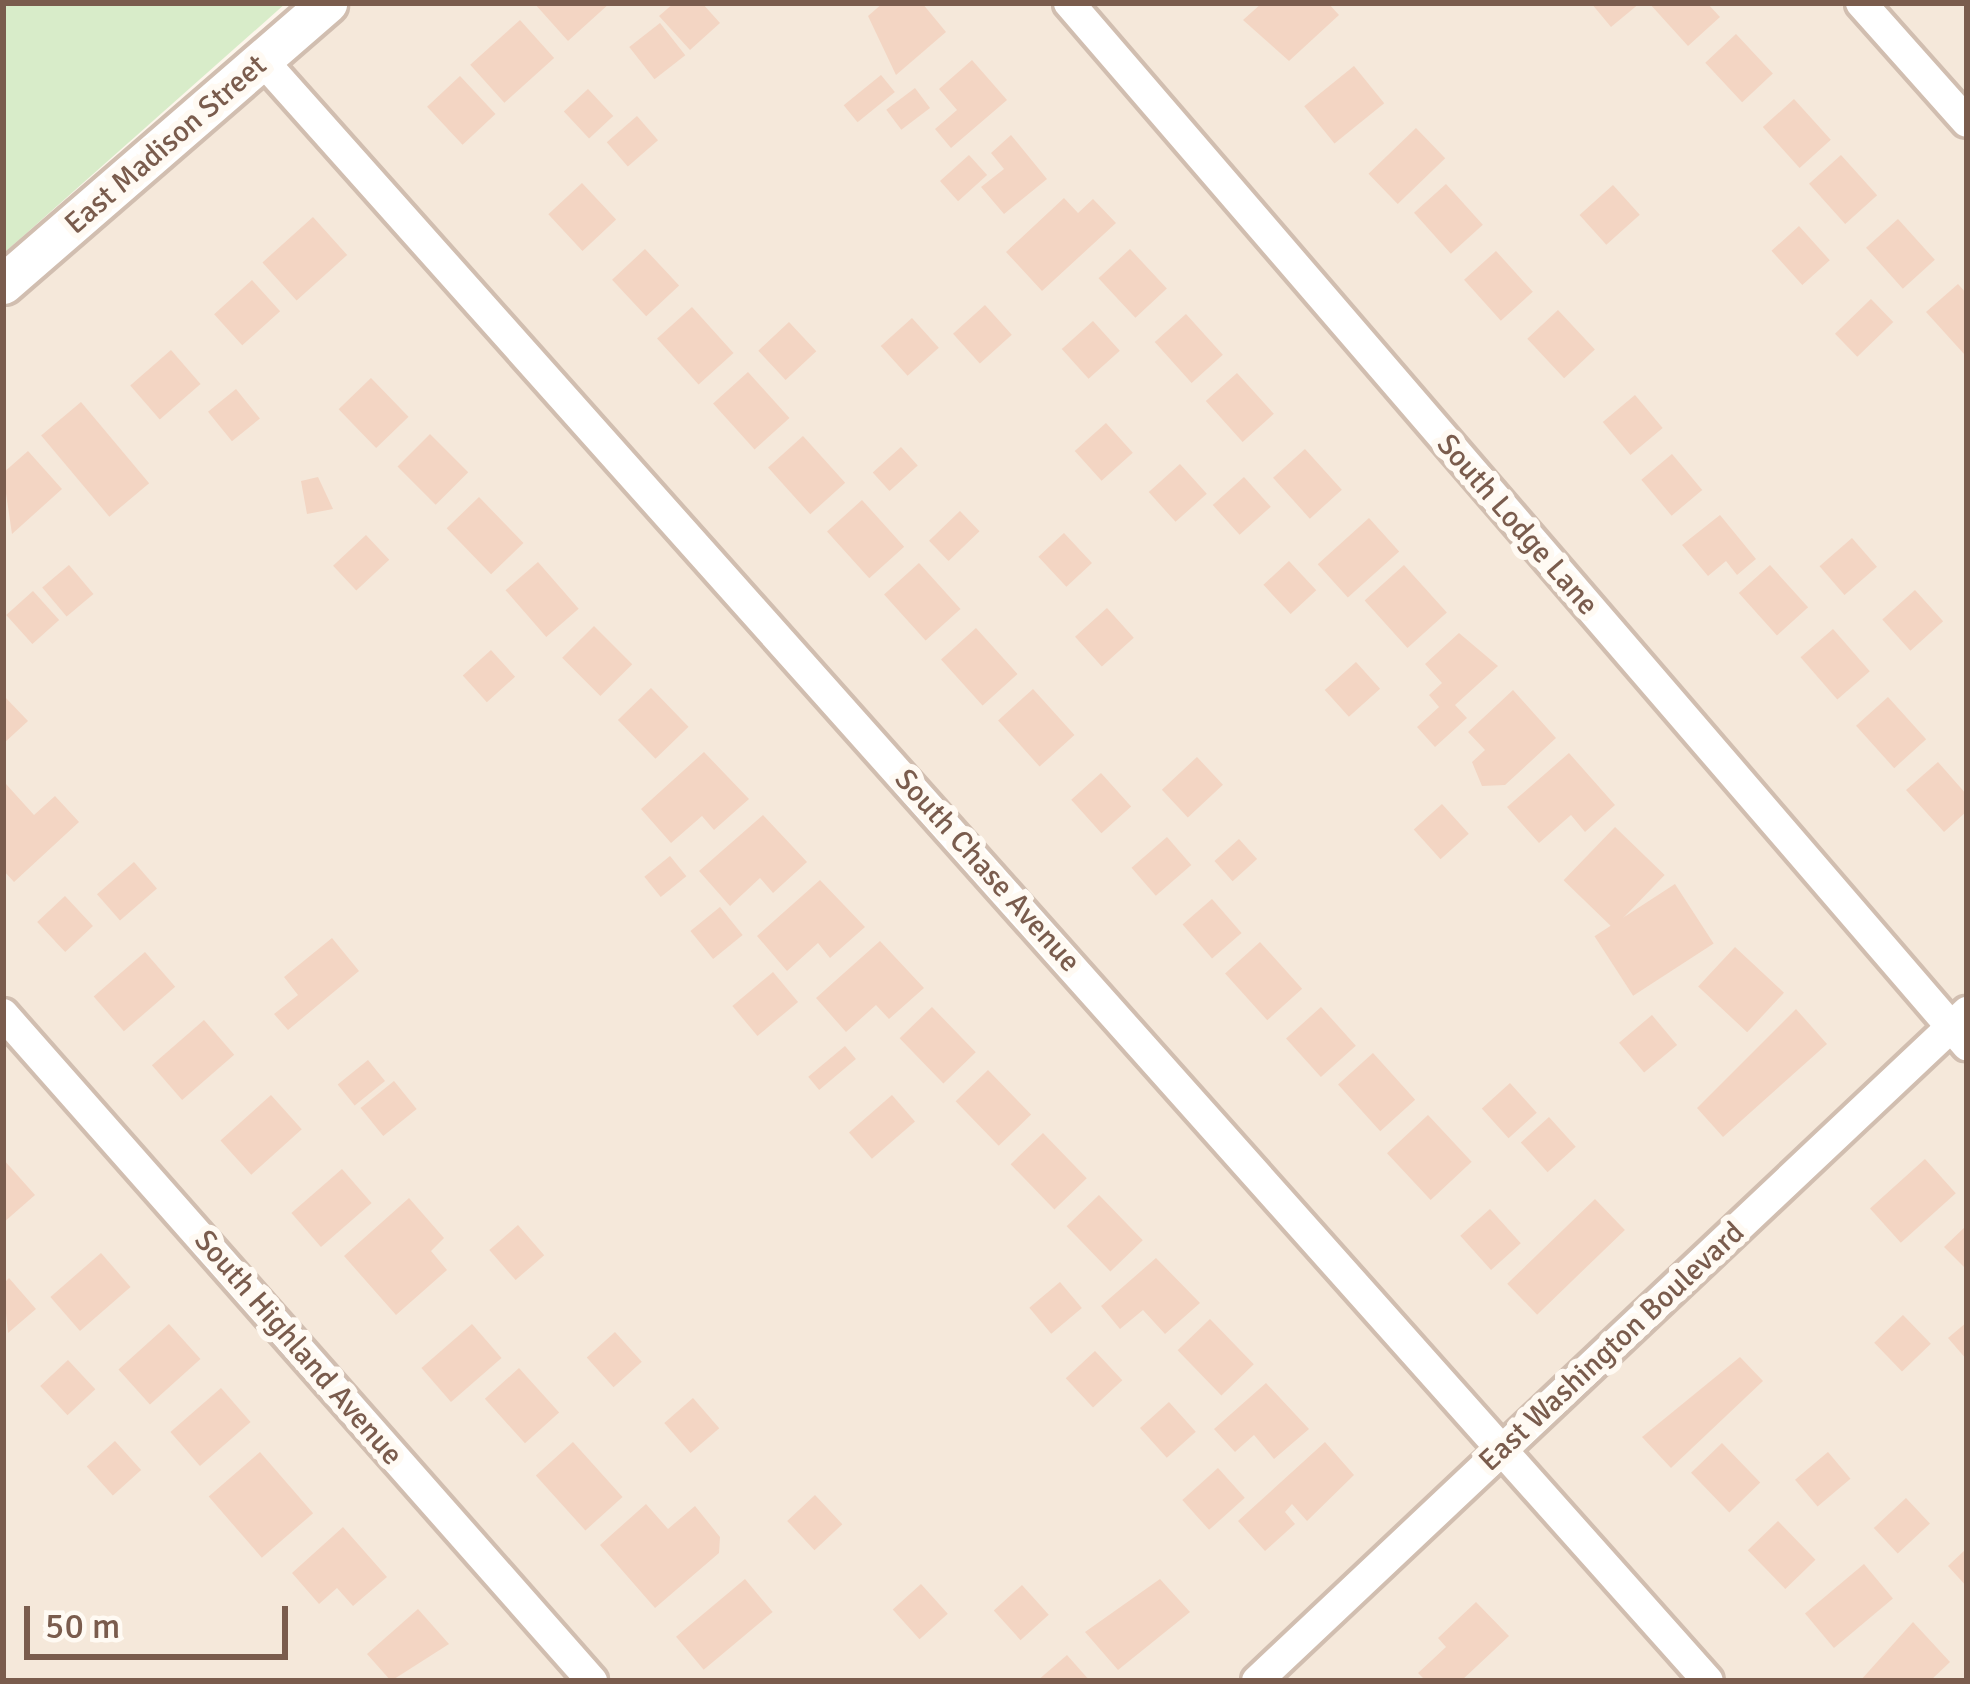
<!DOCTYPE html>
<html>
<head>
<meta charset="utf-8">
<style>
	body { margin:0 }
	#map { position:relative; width:1970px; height:1684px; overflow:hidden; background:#fdf6ec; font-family:Signika,sans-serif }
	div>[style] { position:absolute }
	.residential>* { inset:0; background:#f5e8da }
	.green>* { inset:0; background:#d8ecc9 }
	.building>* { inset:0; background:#f3d5c3; transform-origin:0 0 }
	.roads { filter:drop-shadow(3px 0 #d1beb0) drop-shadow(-3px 0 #d1beb0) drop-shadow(0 3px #d1beb0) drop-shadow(0 -3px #d1beb0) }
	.minor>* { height:30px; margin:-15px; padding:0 15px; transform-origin:15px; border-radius:15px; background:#fff }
	.tertiary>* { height:39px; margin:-19.5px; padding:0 19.5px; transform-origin:19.5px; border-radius:19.5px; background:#fff }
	span { translate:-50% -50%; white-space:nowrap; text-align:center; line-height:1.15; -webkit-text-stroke:12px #fffaf3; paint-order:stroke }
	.street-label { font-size:30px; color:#7a5c4d }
	.frame { position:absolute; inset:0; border:6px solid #7a5c4d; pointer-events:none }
	.scale { position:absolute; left:24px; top:1606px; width:264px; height:54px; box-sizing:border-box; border:6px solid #7a5c4d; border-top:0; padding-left:15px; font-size:36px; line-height:42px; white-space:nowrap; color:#7a5c4d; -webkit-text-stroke:9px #fffaf3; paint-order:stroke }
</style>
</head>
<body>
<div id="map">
	<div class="residential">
		<i style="clip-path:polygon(339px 3px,1967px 3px,1967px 1681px,3px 1681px,3px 307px)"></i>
	</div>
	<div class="green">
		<i style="clip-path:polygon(3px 3px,286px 3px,3px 254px)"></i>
	</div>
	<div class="building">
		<i style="clip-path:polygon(534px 3px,610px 3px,568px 41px)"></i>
		<i style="clip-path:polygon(674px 3px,702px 3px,720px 23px,690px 50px,659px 16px)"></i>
		<i style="clip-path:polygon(883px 3px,922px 3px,946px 32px,896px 75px,868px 16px)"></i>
		<i style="clip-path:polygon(1262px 3px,1328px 3px,1339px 15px,1289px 61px,1243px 20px)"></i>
		<i style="clip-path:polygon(1591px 3px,1640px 3px,1611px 27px)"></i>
		<i style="clip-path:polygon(1649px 3px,1707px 3px,1720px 17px,1688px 46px)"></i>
		<i style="left:520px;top:20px;width:51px;height:67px;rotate:48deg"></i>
		<i style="left:660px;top:23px;width:41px;height:39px;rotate:52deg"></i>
		<i style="left:1736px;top:34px;width:54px;height:42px;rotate:47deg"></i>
		<i style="clip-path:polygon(972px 60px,1007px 100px,951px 148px,935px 129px,957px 110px,939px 89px)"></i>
		<i style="left:1354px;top:66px;width:48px;height:64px;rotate:51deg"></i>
		<i style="left:881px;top:75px;width:22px;height:48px;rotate:51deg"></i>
		<i style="left:460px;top:76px;width:52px;height:45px;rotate:47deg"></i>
		<i style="left:915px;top:88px;width:25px;height:36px;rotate:53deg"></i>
		<i style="left:588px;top:89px;width:37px;height:33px;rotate:47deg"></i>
		<i style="left:1794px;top:99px;width:55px;height:42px;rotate:48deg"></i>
		<i style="left:637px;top:116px;width:32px;height:40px;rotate:49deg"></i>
		<i style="left:1416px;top:128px;width:42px;height:66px;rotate:46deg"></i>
		<i style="clip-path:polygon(1011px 135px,1047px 179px,1004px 214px,981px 187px,1004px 169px,991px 153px)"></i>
		<i style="left:969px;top:155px;width:27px;height:39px;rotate:48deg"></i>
		<i style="left:1841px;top:155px;width:54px;height:43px;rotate:48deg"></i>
		<i style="left:582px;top:183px;width:50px;height:46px;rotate:47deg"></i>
		<i style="left:1446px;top:184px;width:55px;height:43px;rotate:48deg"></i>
		<i style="left:1613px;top:185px;width:40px;height:45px;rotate:48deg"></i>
		<i style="clip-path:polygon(1064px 198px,1078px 213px,1093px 199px,1116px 223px,1042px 291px,1006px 252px)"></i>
		<i style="left:313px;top:217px;width:51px;height:68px;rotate:48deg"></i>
		<i style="left:1898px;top:219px;width:55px;height:43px;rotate:48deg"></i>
		<i style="left:1799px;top:226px;width:46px;height:37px;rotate:48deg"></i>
		<i style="left:645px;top:249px;width:50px;height:45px;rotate:47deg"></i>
		<i style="left:1130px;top:249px;width:54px;height:43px;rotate:47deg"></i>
		<i style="left:1496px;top:251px;width:55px;height:43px;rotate:48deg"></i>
		<i style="left:252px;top:280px;width:42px;height:51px;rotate:48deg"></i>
		<i style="clip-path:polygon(1958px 284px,1967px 294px,1964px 354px,1926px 312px)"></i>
		<i style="left:1871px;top:299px;width:32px;height:50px;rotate:46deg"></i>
		<i style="left:985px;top:305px;width:40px;height:43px;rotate:48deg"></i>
		<i style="left:692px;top:307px;width:62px;height:47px;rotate:48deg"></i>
		<i style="left:1558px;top:310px;width:54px;height:42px;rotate:47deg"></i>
		<i style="left:1186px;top:314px;width:55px;height:42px;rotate:48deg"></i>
		<i style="left:912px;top:318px;width:40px;height:42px;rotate:48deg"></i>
		<i style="left:1093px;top:321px;width:40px;height:42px;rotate:48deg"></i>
		<i style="left:789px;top:322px;width:40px;height:42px;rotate:47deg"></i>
		<i style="left:171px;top:350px;width:45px;height:54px;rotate:49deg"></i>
		<i style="left:748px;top:372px;width:62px;height:47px;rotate:48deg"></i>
		<i style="left:1237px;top:373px;width:55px;height:42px;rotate:48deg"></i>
		<i style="left:371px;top:378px;width:54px;height:45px;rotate:46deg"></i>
		<i style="left:236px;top:389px;width:38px;height:36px;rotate:51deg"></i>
		<i style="left:1635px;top:395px;width:43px;height:42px;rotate:50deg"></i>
		<i style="left:81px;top:402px;width:106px;height:52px;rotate:50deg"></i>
		<i style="left:1106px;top:423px;width:40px;height:42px;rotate:48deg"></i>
		<i style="left:430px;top:434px;width:54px;height:46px;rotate:45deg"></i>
		<i style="left:803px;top:436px;width:63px;height:47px;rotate:48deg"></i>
		<i style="left:901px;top:447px;width:25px;height:38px;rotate:48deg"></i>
		<i style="left:1305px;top:449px;width:55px;height:43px;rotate:48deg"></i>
		<i style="clip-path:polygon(28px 451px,62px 489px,12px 534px,3px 473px)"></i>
		<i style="left:1672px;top:454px;width:47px;height:40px;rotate:50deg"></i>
		<i style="left:1180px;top:464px;width:40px;height:42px;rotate:48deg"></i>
		<i style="clip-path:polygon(318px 477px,333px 509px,307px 514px,301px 481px)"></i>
		<i style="left:1244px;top:477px;width:40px;height:42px;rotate:48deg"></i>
		<i style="left:479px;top:497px;width:64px;height:45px;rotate:46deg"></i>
		<i style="left:862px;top:500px;width:63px;height:47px;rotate:48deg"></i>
		<i style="left:960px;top:511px;width:28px;height:43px;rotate:46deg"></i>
		<i style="clip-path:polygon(1720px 515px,1756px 559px,1737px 575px,1726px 561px,1708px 576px,1682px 545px)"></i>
		<i style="left:1369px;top:518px;width:45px;height:69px;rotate:48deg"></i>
		<i style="left:1064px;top:533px;width:41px;height:35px;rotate:47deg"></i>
		<i style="left:366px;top:535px;width:34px;height:45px;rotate:47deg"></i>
		<i style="left:1852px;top:538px;width:38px;height:43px;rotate:49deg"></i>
		<i style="left:1289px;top:561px;width:40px;height:35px;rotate:47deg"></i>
		<i style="left:538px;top:562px;width:62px;height:43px;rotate:49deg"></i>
		<i style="left:919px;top:563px;width:62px;height:47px;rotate:48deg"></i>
		<i style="left:69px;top:565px;width:38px;height:35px;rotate:50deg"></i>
		<i style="left:1404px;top:565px;width:64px;height:53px;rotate:48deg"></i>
		<i style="left:1770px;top:565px;width:57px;height:42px;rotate:48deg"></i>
		<i style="left:1915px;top:590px;width:42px;height:44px;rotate:48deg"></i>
		<i style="left:33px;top:591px;width:39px;height:36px;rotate:48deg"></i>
		<i style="left:1107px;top:608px;width:40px;height:43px;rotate:48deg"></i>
		<i style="left:594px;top:626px;width:54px;height:45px;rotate:45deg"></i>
		<i style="left:976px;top:628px;width:62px;height:47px;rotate:48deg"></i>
		<i style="left:1833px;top:629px;width:56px;height:43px;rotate:49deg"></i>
		<i style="clip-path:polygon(1459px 633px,1498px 666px,1455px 705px,1467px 718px,1435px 747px,1417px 727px,1439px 707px,1429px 695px,1442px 683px,1425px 664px)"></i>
		<i style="left:491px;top:650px;width:36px;height:38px;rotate:48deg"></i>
		<i style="left:1356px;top:662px;width:36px;height:42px;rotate:48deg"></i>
		<i style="left:651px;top:688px;width:54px;height:46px;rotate:46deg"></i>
		<i style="left:1033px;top:689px;width:62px;height:47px;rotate:48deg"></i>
		<i style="clip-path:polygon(1513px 690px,1556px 738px,1505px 785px,1482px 786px,1472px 762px,1485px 750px,1468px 732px)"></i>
		<i style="clip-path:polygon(3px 695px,28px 721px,3px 744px)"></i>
		<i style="left:1888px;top:697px;width:57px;height:43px;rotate:48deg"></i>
		<i style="clip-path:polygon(704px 752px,749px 799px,714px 830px,702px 816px,671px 843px,641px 809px)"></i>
		<i style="clip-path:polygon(1569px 753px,1615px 805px,1585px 832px,1571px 815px,1539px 843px,1507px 807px)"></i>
		<i style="left:1197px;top:757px;width:38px;height:48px;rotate:47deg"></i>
		<i style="clip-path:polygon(1938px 762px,1967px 795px,1967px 811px,1944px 832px,1906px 790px)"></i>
		<i style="left:1101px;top:773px;width:45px;height:40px;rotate:48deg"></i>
		<i style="clip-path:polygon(6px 784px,34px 815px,55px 796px,79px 822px,14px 882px,3px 870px)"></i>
		<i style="left:1442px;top:804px;width:40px;height:38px;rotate:48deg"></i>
		<i style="clip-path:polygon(763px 815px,807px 862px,773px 893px,760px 878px,730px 906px,699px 871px)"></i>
		<i style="left:1615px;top:827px;width:69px;height:74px;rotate:44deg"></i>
		<i style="left:1167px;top:837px;width:37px;height:47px;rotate:49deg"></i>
		<i style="left:1239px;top:839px;width:27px;height:33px;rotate:48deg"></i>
		<i style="left:670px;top:856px;width:26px;height:33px;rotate:51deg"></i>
		<i style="left:134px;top:862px;width:35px;height:49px;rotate:49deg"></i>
		<i style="clip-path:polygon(820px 880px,865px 927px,830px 958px,818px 943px,787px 971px,757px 936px)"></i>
		<i style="left:1675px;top:884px;width:71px;height:96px;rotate:57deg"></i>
		<i style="left:65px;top:896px;width:41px;height:38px;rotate:47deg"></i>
		<i style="left:1212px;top:899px;width:45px;height:39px;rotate:49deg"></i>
		<i style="left:720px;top:907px;width:36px;height:38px;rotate:51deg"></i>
		<i style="clip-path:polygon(332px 938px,359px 971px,288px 1030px,274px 1014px,298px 995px,284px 977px)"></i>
		<i style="clip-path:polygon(880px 941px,924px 988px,889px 1019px,876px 1005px,846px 1032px,816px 998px)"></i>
		<i style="left:1260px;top:942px;width:63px;height:47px;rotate:48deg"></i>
		<i style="left:1735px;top:947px;width:67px;height:54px;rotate:43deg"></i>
		<i style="left:145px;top:952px;width:46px;height:68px;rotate:49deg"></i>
		<i style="left:773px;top:972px;width:39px;height:53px;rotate:50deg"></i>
		<i style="left:932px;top:1007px;width:63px;height:45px;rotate:46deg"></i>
		<i style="left:1321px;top:1007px;width:52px;height:47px;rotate:48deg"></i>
		<i style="clip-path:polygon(1796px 1009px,1827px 1044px,1723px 1137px,1697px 1108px)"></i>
		<i style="left:1652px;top:1015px;width:39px;height:43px;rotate:50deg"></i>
		<i style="left:204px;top:1020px;width:46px;height:69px;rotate:49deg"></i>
		<i style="left:845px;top:1046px;width:17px;height:48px;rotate:50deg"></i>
		<i style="left:1373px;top:1053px;width:63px;height:47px;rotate:48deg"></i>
		<i style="left:368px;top:1060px;width:27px;height:39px;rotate:51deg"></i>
		<i style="left:988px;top:1070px;width:62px;height:45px;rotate:46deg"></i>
		<i style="left:394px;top:1081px;width:36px;height:43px;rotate:51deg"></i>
		<i style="left:1510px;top:1083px;width:40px;height:38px;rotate:48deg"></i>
		<i style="left:271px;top:1095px;width:46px;height:68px;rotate:48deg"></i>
		<i style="left:892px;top:1095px;width:35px;height:57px;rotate:49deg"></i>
		<i style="left:1428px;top:1115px;width:64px;height:56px;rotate:47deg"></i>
		<i style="left:1549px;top:1117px;width:40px;height:38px;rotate:48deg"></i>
		<i style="left:1043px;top:1133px;width:63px;height:45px;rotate:46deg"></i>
		<i style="clip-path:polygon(3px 1159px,35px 1195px,3px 1223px)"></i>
		<i style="left:1925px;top:1159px;width:46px;height:74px;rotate:48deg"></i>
		<i style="left:342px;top:1169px;width:45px;height:67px;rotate:49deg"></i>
		<i style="left:1099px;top:1195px;width:63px;height:45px;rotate:46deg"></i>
		<i style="clip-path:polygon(409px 1198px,444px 1238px,431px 1251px,447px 1270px,396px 1315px,344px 1256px)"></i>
		<i style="left:1595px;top:1199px;width:43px;height:122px;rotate:46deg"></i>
		<i style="left:1490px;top:1209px;width:46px;height:40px;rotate:48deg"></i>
		<i style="left:518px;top:1225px;width:40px;height:38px;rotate:49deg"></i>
		<i style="clip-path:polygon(1967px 1225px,1967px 1270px,1944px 1247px)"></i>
		<i style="left:101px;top:1253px;width:45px;height:67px;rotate:49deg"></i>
		<i style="clip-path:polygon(1156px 1258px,1200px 1303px,1165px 1334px,1143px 1310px,1120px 1329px,1101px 1306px)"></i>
		<i style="clip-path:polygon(9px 1278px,36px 1309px,8px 1333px,3px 1284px)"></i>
		<i style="left:1060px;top:1282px;width:34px;height:40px;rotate:50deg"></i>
		<i style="left:1903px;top:1315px;width:40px;height:40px;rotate:46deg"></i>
		<i style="left:1210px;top:1319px;width:63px;height:45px;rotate:46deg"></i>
		<i style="clip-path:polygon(1967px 1322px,1967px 1360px,1948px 1338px)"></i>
		<i style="left:169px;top:1324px;width:47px;height:68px;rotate:48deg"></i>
		<i style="left:472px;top:1324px;width:45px;height:67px;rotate:49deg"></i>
		<i style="left:615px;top:1332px;width:40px;height:38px;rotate:48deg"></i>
		<i style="left:1095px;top:1351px;width:40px;height:40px;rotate:47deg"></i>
		<i style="clip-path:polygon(1740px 1357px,1763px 1381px,1671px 1468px,1642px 1437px)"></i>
		<i style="left:68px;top:1360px;width:40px;height:38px;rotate:47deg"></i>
		<i style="left:519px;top:1368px;width:60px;height:46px;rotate:48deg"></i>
		<i style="clip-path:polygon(1266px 1383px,1309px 1429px,1274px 1459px,1254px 1435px,1235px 1452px,1214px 1429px)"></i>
		<i style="left:221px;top:1388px;width:45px;height:67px;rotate:49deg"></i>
		<i style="left:693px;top:1398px;width:40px;height:38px;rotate:49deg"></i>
		<i style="left:1169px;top:1402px;width:40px;height:39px;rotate:48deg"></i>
		<i style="left:115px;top:1441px;width:39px;height:38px;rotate:48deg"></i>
		<i style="left:573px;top:1442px;width:74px;height:50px;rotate:48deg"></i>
		<i style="clip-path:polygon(1325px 1442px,1354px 1475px,1307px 1521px,1292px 1504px,1285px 1512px,1295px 1524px,1265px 1551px,1238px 1521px)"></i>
		<i style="left:1722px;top:1443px;width:55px;height:43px;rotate:46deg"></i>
		<i style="left:260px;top:1452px;width:81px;height:68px;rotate:49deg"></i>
		<i style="left:1828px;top:1452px;width:35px;height:43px;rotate:50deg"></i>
		<i style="left:1218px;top:1468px;width:40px;height:48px;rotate:48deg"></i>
		<i style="left:815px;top:1495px;width:40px;height:38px;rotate:47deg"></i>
		<i style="left:1906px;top:1498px;width:35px;height:44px;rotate:47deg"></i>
		<i style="clip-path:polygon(646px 1504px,668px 1529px,695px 1506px,720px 1537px,719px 1553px,655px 1608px,600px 1545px)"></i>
		<i style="left:1778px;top:1521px;width:54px;height:42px;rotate:46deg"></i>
		<i style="clip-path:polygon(343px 1527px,387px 1577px,353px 1606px,337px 1588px,319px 1604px,292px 1573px)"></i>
		<i style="clip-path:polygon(1967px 1548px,1967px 1587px,1948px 1566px)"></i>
		<i style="left:1864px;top:1564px;width:45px;height:77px;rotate:50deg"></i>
		<i style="left:745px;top:1579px;width:43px;height:90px;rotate:50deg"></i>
		<i style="clip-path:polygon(1160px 1579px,1190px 1612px,1118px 1670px,1085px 1632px)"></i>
		<i style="left:921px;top:1584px;width:40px;height:38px;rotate:48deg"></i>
		<i style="left:1022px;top:1585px;width:40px;height:38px;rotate:48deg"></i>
		<i style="clip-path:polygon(1476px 1602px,1509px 1636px,1461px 1681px,1426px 1681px,1418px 1673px,1446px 1647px,1438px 1638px)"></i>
		<i style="clip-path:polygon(418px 1609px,449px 1644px,391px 1681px,367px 1654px)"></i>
		<i style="clip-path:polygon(1913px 1622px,1950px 1662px,1930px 1681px,1860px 1681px)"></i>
		<i style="clip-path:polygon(1067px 1655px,1090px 1681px,1037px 1681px)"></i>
	</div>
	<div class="roads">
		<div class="minor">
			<i style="left:1069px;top:3px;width:1376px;rotate:49.25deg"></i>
			<i style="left:1861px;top:3px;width:159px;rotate:48.3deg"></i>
			<i style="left:264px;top:62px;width:2169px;rotate:48.27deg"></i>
			<i style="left:3px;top:1014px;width:890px;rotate:48.55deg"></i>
			<i style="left:1257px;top:1681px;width:976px;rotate:-43.3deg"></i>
		</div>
		<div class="tertiary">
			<i style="left:3px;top:284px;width:429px;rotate:-40.9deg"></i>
		</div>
	</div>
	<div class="street-label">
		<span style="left:166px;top:145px;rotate:-41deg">East Madison Street</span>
		<span style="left:1517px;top:525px;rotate:49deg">South Lodge Lane</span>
		<span style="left:987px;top:871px;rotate:48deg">South Chase Avenue</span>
		<span style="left:1612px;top:1347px;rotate:-43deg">East Washington Boulevard</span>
		<span style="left:298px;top:1348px;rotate:49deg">South Highland Avenue</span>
	</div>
	<div class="frame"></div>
	<div class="scale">50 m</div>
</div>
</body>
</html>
